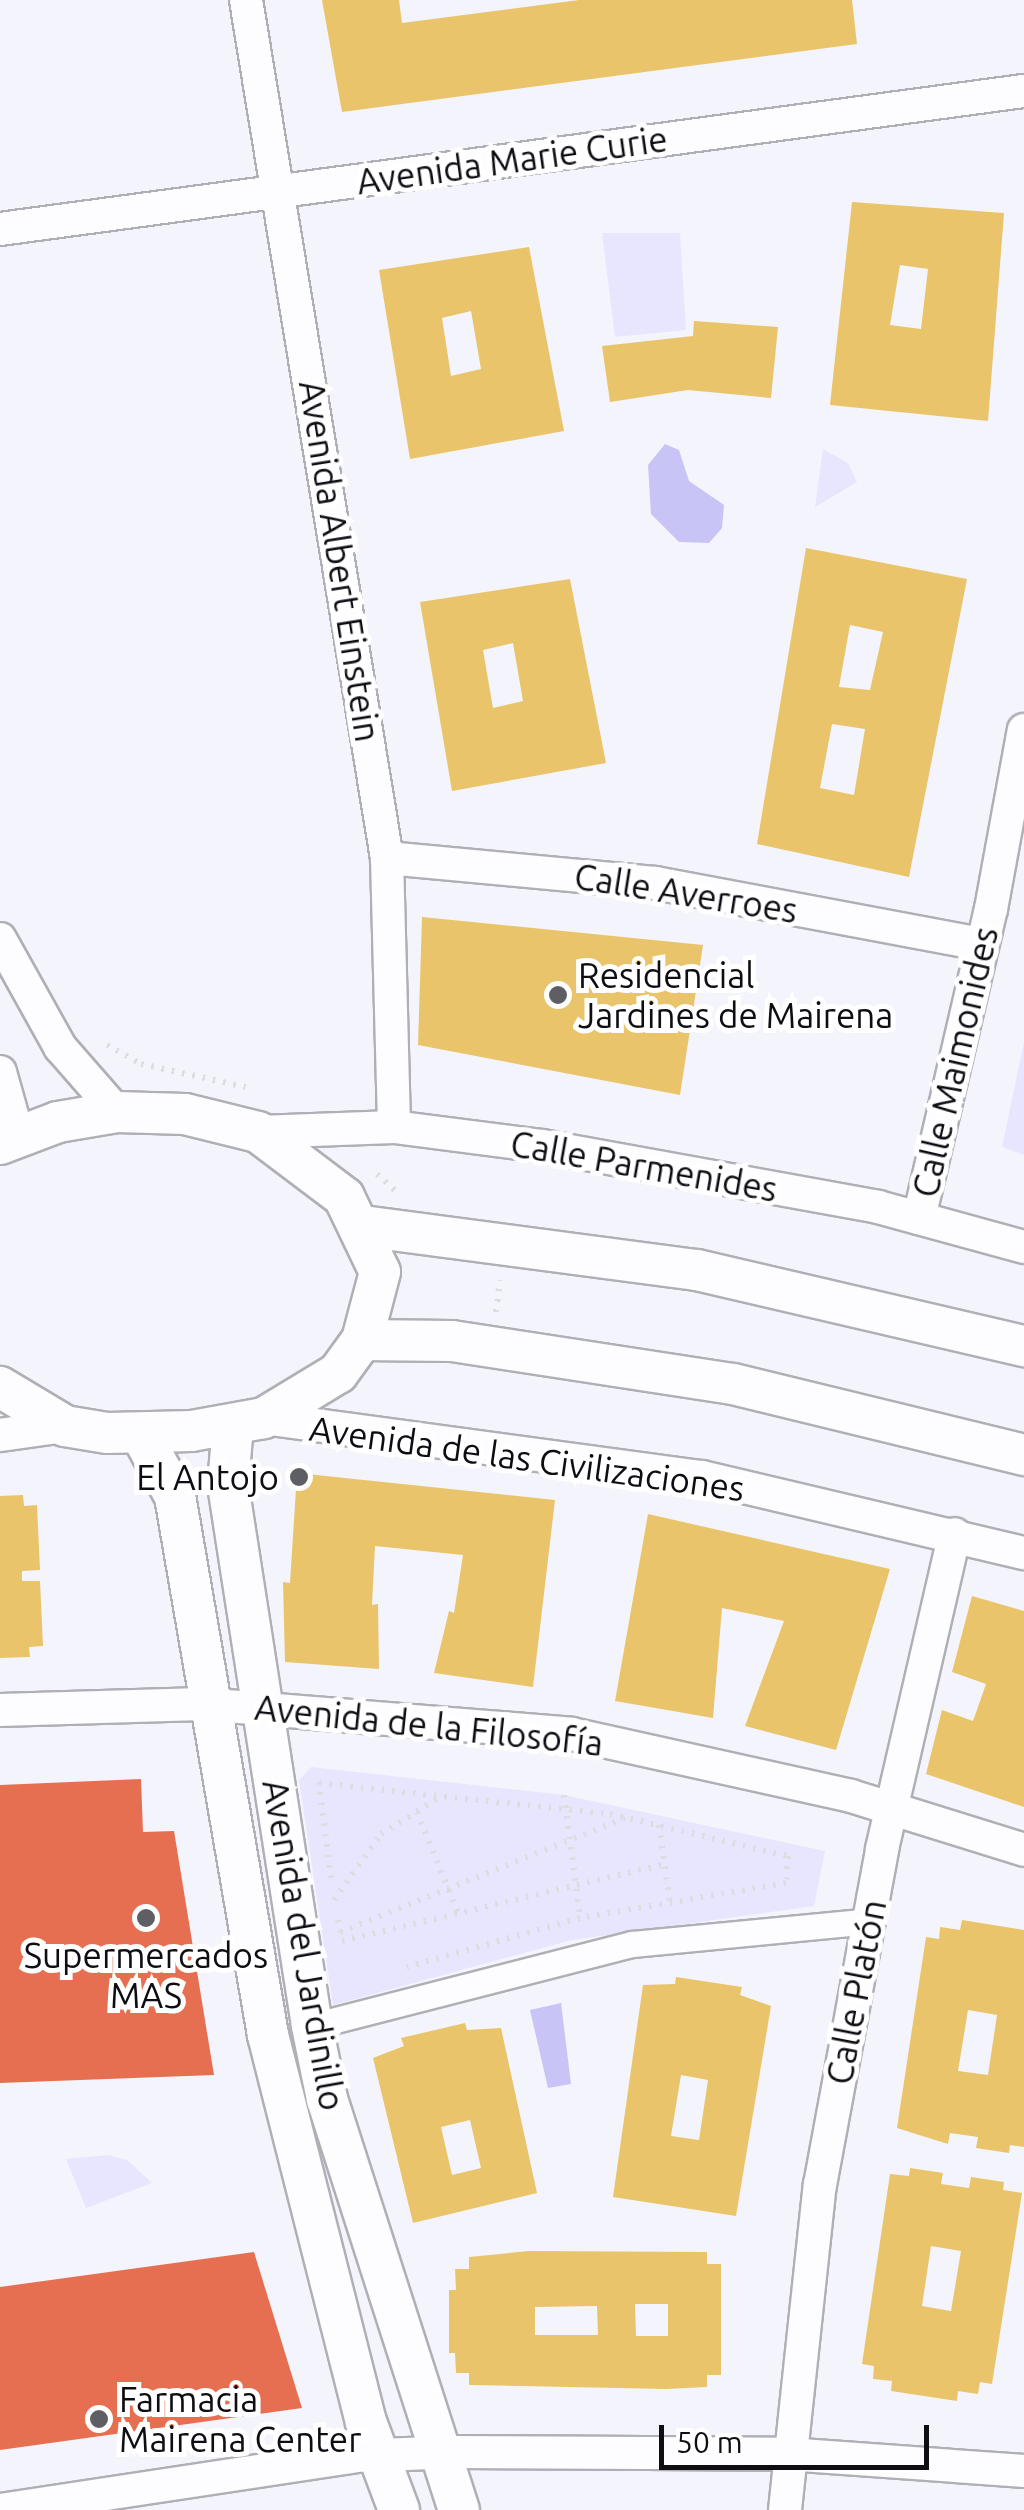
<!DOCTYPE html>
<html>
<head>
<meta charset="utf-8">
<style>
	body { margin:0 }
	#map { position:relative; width:1024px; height:2510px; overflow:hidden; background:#f4f4fc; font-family:Ubuntu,sans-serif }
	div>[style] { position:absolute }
	.green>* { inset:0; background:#e7e6fe }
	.water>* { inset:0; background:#c9c4f6 }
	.homes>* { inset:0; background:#e9c46a }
	.shops>* { inset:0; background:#e76f51 }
	.path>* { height:6px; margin-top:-3px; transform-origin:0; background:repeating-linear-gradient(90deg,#dddddf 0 2.5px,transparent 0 10.5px) }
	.roads { filter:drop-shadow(2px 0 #afafb6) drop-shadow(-2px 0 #afafb6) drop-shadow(0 2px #afafb6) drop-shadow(0 -2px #afafb6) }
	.pedestrian>* { height:25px; margin:-12.5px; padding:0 12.5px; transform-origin:12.5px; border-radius:12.5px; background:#fdfdff }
	.minor>* { height:32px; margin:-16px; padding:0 16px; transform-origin:16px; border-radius:16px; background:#fdfdff }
	.tertiary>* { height:40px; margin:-20px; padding:0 20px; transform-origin:20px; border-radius:20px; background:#fdfdff }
	.dots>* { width:28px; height:28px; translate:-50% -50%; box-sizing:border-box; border:5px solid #fff; border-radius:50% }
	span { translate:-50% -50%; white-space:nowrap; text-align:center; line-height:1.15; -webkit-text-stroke:10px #fff; paint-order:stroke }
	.street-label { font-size:35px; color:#0e0d13 }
	.poi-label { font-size:35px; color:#0e0d13 }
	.left { translate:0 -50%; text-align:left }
	.right { translate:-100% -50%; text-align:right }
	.scale { position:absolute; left:659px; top:2425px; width:270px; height:45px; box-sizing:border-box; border:5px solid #0e0d13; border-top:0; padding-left:12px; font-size:30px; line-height:35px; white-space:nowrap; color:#0e0d13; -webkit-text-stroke:8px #fff; paint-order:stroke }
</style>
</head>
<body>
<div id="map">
	<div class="green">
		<i style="clip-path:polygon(602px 233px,680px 233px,686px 330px,615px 337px)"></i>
		<i style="clip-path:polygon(823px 449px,848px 463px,857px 482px,815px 507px)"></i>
		<i style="clip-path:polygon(1024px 1042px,1024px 1155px,1002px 1147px)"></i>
		<i style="clip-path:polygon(311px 1767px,564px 1795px,825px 1851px,814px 1906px,572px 1940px,333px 2005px,299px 1780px)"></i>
		<i style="clip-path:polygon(108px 2155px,127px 2160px,152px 2183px,86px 2208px,66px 2159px)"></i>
	</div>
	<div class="water">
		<i style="clip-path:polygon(665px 444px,679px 450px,689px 481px,724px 505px,722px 528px,709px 543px,679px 542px,651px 514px,648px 465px)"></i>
		<i style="clip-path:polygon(561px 2003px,571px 2084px,548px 2088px,530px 2010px)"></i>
	</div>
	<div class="homes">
		<i style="clip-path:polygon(322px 0,399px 0,402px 23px,579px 0,852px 0,857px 44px,342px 112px)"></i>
		<i style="clip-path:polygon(evenodd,852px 202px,1004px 213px,988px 421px,830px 405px,852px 202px,900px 265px,928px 269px,921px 329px,890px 325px,900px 265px)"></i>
		<i style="clip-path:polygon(evenodd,529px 247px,564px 431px,410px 459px,379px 270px,529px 247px,471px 311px,481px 369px,451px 376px,442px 318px,471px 311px)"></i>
		<i style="clip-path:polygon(694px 321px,778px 327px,771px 398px,688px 390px,610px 402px,602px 346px,693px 336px)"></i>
		<i style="clip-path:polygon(evenodd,806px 548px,967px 579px,909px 877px,757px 844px,806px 548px,850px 625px,883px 632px,870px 690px,839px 687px,850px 625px,806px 548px,832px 724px,865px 729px,854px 795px,820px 788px,832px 724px)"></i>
		<i style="clip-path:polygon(evenodd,570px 579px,606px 763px,452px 791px,420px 602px,570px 579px,513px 643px,523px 701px,493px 708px,483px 650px,513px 643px)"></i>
		<i style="clip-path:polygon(422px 917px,703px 945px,680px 1095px,418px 1045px)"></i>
		<i style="clip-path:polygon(297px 1473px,555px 1500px,533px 1687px,434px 1673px,449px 1611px,454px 1613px,463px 1555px,375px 1546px,372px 1605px,378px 1604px,379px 1669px,285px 1662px,283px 1582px,290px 1583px)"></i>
		<i style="clip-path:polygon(23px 1495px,24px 1506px,37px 1505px,40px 1570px,22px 1571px,22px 1581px,40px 1581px,43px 1646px,29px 1647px,30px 1657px,0 1658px,0 1496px)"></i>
		<i style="clip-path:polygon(648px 1514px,890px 1569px,836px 1750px,745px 1726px,784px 1621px,722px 1608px,713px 1718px,615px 1701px)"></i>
		<i style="clip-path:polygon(972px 1596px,1024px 1611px,1024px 1807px,926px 1774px,942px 1710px,973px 1721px,986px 1684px,952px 1672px)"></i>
		<i style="clip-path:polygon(evenodd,962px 1920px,1024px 1930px,1024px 2147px,1010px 2145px,1009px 2153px,976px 2148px,978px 2137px,950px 2133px,948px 2144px,897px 2128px,926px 1937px,939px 1939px,940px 1927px,960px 1930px,962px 1920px,968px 2010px,997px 2015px,988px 2075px,958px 2071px,968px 2010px)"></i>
		<i style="clip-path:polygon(evenodd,676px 1977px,742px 1987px,740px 1995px,771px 2006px,736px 2216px,613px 2197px,643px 1985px,675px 1984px,676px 1977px,681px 2075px,708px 2080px,699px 2140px,671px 2136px,681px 2075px)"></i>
		<i style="clip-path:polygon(evenodd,465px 2023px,467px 2030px,501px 2028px,537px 2193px,413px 2223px,373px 2058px,404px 2046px,401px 2038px,465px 2023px,470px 2120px,481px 2168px,452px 2175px,441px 2127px,470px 2120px)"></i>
		<i style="clip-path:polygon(evenodd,910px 2168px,943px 2173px,941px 2184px,969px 2188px,971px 2177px,1004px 2182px,1003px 2190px,1022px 2193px,992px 2384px,980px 2382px,978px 2394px,958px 2391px,957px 2401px,891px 2391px,892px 2381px,873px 2379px,874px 2366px,862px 2364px,890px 2174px,909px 2176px,910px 2168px,931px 2246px,961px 2251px,951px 2311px,922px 2306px,931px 2246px)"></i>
		<i style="clip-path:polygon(evenodd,529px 2251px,707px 2252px,707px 2264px,721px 2264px,721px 2375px,707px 2375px,707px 2387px,667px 2389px,469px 2385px,469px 2373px,456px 2373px,455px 2353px,449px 2353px,449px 2290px,456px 2290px,455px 2269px,469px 2269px,469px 2257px,529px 2251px,635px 2304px,668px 2304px,668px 2336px,636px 2336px,635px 2304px,529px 2251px,597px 2306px,598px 2335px,535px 2335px,535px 2307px,597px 2306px)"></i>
	</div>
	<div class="shops">
		<i style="clip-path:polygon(141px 1779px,143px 1832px,174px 1831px,214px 2075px,0 2083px,0 1785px)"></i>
		<i style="clip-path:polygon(254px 2252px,302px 2408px,0 2450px,0 2287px)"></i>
	</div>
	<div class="path">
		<i style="left:107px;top:1045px;width:39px;rotate:29deg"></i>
		<i style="left:141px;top:1064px;width:107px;rotate:12.4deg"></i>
		<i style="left:377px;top:1174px;width:28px;rotate:42deg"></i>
		<i style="left:496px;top:1312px;width:32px;rotate:-83deg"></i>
		<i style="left:564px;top:1795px;width:123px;rotate:82.5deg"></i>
		<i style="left:417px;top:1812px;width:109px;rotate:67.9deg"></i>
		<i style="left:659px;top:1825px;width:78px;rotate:81.9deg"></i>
		<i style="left:331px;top:1878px;width:96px;rotate:-97.2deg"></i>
		<i style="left:319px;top:1783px;width:293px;rotate:6.1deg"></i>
		<i style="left:610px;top:1814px;width:183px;rotate:13.3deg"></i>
		<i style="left:788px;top:1856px;width:27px;rotate:94deg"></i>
		<i style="left:786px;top:1883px;width:209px;rotate:170.4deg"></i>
		<i style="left:580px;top:1918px;width:180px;rotate:164.2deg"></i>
		<i style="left:334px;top:1900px;width:81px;rotate:-54.5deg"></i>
		<i style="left:381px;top:1834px;width:72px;rotate:-31.9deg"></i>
		<i style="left:338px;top:1920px;width:21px;rotate:79deg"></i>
		<i style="left:342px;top:1941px;width:332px;rotate:-13.4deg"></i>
		<i style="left:340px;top:1932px;width:307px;rotate:-21.8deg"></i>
	</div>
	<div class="roads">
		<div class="pedestrian">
			<i style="left:312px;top:2026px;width:330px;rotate:-14.4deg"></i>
			<i style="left:632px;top:1944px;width:239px;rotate:-5.5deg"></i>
		</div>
		<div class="minor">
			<i style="left:246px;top:0;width:870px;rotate:80.67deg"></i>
			<i style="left:387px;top:858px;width:269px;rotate:88.5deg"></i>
			<i style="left:0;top:229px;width:1033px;rotate:-7.68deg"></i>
			<i style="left:387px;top:858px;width:269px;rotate:5.3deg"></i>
			<i style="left:655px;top:883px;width:333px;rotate:10.6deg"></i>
			<i style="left:0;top:939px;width:124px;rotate:60.9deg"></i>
			<i style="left:60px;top:1047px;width:86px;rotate:48.8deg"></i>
			<i style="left:0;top:1072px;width:66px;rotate:74.3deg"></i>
			<i style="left:258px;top:1132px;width:136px;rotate:-2.1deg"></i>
			<i style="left:394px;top:1127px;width:150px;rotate:7.3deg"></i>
			<i style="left:543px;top:1146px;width:341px;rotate:10.3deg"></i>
			<i style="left:878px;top:1207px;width:151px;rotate:15.3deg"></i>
			<i style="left:919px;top:1218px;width:317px;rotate:-76.9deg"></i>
			<i style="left:991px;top:909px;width:182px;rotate:-79.6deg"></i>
			<i style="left:264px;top:1418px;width:442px;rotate:7.7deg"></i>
			<i style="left:702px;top:1477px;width:331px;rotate:13.3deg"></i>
			<i style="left:0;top:1435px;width:66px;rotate:-7.9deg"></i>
			<i style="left:0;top:1710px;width:202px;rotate:-1.7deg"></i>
			<i style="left:202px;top:1704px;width:371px;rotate:4.6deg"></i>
			<i style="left:572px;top:1734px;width:286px;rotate:12.5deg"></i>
			<i style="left:851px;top:1796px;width:181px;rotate:17.3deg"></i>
			<i style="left:0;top:2510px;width:359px;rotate:-8.6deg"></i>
			<i style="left:355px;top:2456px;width:102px;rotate:-2.2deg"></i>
			<i style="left:457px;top:2452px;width:330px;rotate:0.3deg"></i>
			<i style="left:787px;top:2454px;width:238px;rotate:4.1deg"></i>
			<i style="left:785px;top:2510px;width:327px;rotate:-83.9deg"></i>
			<i style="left:820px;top:2185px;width:342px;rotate:-79.5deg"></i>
			<i style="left:882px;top:1849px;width:323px;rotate:-77deg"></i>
		</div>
		<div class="tertiary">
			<i style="left:0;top:1144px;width:62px;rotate:-20.8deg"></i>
			<i style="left:58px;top:1122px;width:60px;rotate:-9.6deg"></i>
			<i style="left:117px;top:1112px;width:68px;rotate:1.7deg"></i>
			<i style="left:185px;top:1114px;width:75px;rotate:13.9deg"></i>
			<i style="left:258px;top:1132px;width:108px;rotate:37.1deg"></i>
			<i style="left:344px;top:1197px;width:83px;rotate:64.4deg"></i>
			<i style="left:380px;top:1272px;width:70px;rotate:104.8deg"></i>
			<i style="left:362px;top:1340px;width:41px;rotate:126deg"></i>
			<i style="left:338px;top:1373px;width:87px;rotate:148.7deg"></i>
			<i style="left:264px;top:1418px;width:73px;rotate:169.8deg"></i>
			<i style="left:192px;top:1431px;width:85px;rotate:178.7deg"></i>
			<i style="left:107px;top:1433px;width:43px;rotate:-170.5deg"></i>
			<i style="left:65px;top:1426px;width:76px;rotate:-149deg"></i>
			<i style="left:362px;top:1226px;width:338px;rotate:7.5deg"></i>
			<i style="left:697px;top:1270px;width:336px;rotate:13.1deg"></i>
			<i style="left:362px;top:1340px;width:90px;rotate:0.6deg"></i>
			<i style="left:452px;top:1341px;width:284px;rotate:8.7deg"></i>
			<i style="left:733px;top:1384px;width:300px;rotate:13.7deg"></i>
			<i style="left:233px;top:1425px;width:60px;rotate:94.8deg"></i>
			<i style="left:228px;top:1485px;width:547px;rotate:81.17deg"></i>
			<i style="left:312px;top:2026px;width:75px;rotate:78.4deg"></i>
			<i style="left:327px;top:2099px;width:432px;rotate:72.2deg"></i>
			<i style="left:141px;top:1434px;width:71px;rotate:61.3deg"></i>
			<i style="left:175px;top:1496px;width:547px;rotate:80.21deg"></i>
			<i style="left:268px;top:2035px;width:399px;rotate:75.8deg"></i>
			<i style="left:366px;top:2422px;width:94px;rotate:69.4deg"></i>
		</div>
	</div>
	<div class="dots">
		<i style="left:558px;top:995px;background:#5e5e65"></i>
		<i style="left:299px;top:1477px;background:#5e5e65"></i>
		<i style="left:146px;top:1918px;background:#5e5e65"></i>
		<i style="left:99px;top:2419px;background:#5e5e65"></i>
	</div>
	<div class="street-label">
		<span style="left:512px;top:160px;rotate:-8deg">Avenida Marie Curie</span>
		<span style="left:340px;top:561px;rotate:81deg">Avenida Albert Einstein</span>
		<span style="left:686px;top:893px;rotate:9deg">Calle Averroes</span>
		<span style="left:955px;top:1062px;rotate:-77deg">Calle Maimonides</span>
		<span style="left:644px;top:1166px;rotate:10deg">Calle Parmenides</span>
		<span style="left:527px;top:1458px;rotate:8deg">Avenida de las Civilizaciones</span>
		<span style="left:429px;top:1725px;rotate:6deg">Avenida de la Filosofía</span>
		<span style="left:304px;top:1945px;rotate:80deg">Avenida del Jardinillo</span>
		<span style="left:856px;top:1992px;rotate:-79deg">Calle Platón</span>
	</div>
	<div class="poi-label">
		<span class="left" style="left:578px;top:995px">Residencial<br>Jardines de Mairena</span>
		<span class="right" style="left:279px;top:1477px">El Antojo</span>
		<span style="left:146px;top:1975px">Supermercados<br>MAS</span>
		<span class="left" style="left:119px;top:2419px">Farmacia<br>Mairena Center</span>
	</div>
	<div class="scale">50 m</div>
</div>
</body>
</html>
